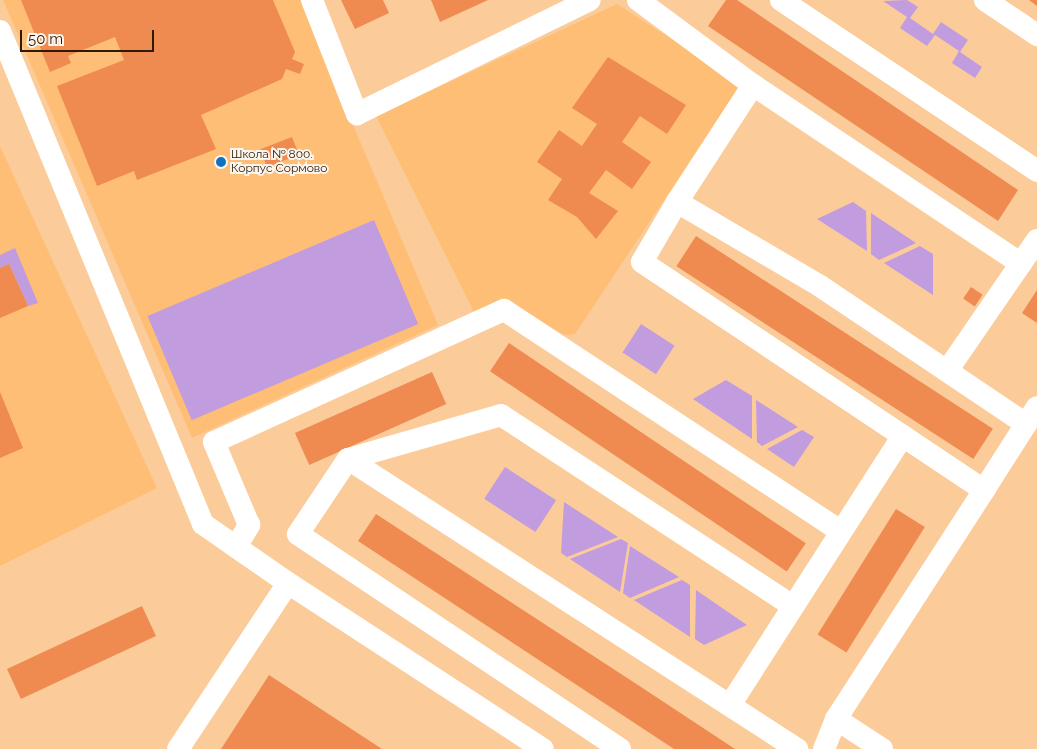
<!DOCTYPE html>
<html>
<head>
<meta charset="utf-8">
<style>
	body { margin:0 }
	#map { position:relative; width:1037px; height:749px; overflow:hidden; background:#fbcc99; font-family:Raleway,sans-serif }
	div>[style] { position:absolute }
	.built>* { inset:0; background:#febe75 }
	.green>* { inset:0; background:#c19cdf; transform-origin:0 0 }
	.building>* { inset:0; background:#ef8a50; transform-origin:0 0 }
	.minor>* { height:22px; margin:-11px; padding:0 11px; transform-origin:11px; border-radius:11px; background:#fff }
	.dots>* { width:14px; height:14px; translate:-50% -50%; box-sizing:border-box; border:2px solid #fcf6ef; border-radius:50% }
	span { translate:-50% -50%; white-space:nowrap; text-align:center; line-height:1.15; -webkit-text-stroke:4px #fcf6ef; paint-order:stroke }
	.poi-label { font-size:12px; color:#2f1900 }
	.left { translate:0 -50%; text-align:left }
	.scale { position:absolute; left:20px; top:30px; width:134px; height:22px; box-sizing:border-box; border:2px solid #2f1900; border-top:0; padding-left:6px; font-size:15px; line-height:18px; white-space:nowrap; color:#2f1900; -webkit-text-stroke:4px #fcf6ef; paint-order:stroke }
</style>
</head>
<body>
<div id="map">
	<div class="built">
		<i style="clip-path:polygon(3px 0,300px 0,438px 325px,192px 438px)"></i>
		<i style="clip-path:polygon(617px 4px,741px 84px,575px 334px,564px 335px,505px 299px,474px 312px,376px 116px)"></i>
		<i style="clip-path:polygon(0 146px,157px 488px,0 566px)"></i>
	</div>
	<div class="green">
		<i style="clip-path:polygon(907px 0,918px 7px,910px 18px,933px 34px,941px 22px,968px 40px,960px 52px,982px 67px,975px 78px,952px 63px,959px 51px,935px 35px,927px 46px,900px 28px,907px 17px,883px 1px)"></i>
		<i style="clip-path:polygon(853px 202px,866px 211px,867px 251px,817px 219px)"></i>
		<i style="clip-path:polygon(871px 213px,916px 243px,879px 260px,871px 254px)"></i>
		<i style="left:374px;top:220px;width:113px;height:246px;rotate:67deg"></i>
		<i style="clip-path:polygon(920px 246px,933px 254px,933px 295px,884px 263px)"></i>
		<i style="clip-path:polygon(15px 248px,38px 303px,28px 306px,9px 264px,0 268px,0 255px)"></i>
		<i style="left:641px;top:324px;width:40px;height:34px;rotate:33deg"></i>
		<i style="clip-path:polygon(726px 380px,752px 396px,752px 439px,693px 399px)"></i>
		<i style="clip-path:polygon(756px 400px,798px 427px,762px 446px,757px 442px)"></i>
		<i style="clip-path:polygon(802px 430px,814px 437px,794px 467px,767px 449px)"></i>
		<i style="left:505px;top:467px;width:61px;height:38px;rotate:33deg"></i>
		<i style="clip-path:polygon(564px 502px,618px 537px,567px 557px,561px 553px)"></i>
		<i style="clip-path:polygon(621px 539px,628px 543px,620px 592px,570px 559px)"></i>
		<i style="clip-path:polygon(630px 546px,679px 577px,630px 598px,623px 593px)"></i>
		<i style="clip-path:polygon(682px 580px,690px 585px,690px 637px,634px 600px)"></i>
		<i style="clip-path:polygon(696px 590px,747px 625px,704px 645px,695px 639px)"></i>
	</div>
	<div class="building">
		<i style="clip-path:polygon(21px 0,273px 0,295px 52px,292px 59px,304px 64px,300px 74px,286px 69px,282px 79px,201px 115px,216px 149px,137px 180px,134px 171px,97px 186px,57px 86px,124px 60px,115px 37px,68px 56px,71px 63px,50px 72px)"></i>
		<i style="clip-path:polygon(341px 0,383px 0,389px 13px,355px 29px)"></i>
		<i style="clip-path:polygon(431px 0,488px 0,440px 22px)"></i>
		<i style="clip-path:polygon(726px 0,737px 0,1018px 190px,998px 221px,708px 26px)"></i>
		<i style="clip-path:polygon(1029px 0,1037px 0,1037px 6px)"></i>
		<i style="clip-path:polygon(608px 57px,686px 105px,667px 134px,640px 116px,622px 142px,651px 162px,632px 189px,606px 170px,589px 193px,618px 211px,596px 239px,577px 217px,548px 200px,562px 179px,537px 162px,559px 130px,582px 146px,597px 124px,572px 108px)"></i>
		<i style="left:292px;top:137px;width:19px;height:34px;rotate:69deg"></i>
		<i style="left:696px;top:236px;width:354px;height:36px;rotate:33deg"></i>
		<i style="clip-path:polygon(9px 264px,28px 306px,0 318px,0 268px)"></i>
		<i style="left:971px;top:287px;width:14px;height:14px;rotate:34deg"></i>
		<i style="clip-path:polygon(1037px 290px,1037px 323px,1022px 313px)"></i>
		<i style="left:509px;top:343px;width:358px;height:34px;rotate:34deg"></i>
		<i style="left:432px;top:372px;width:35px;height:150px;rotate:66deg"></i>
		<i style="clip-path:polygon(0 392px,23px 448px,0 458px)"></i>
		<i style="left:896px;top:509px;width:34px;height:148px;rotate:32deg"></i>
		<i style="clip-path:polygon(376px 514px,641px 687px,735px 749px,674px 749px,358px 541px)"></i>
		<i style="left:142px;top:606px;width:33px;height:149px;rotate:65deg"></i>
		<i style="clip-path:polygon(269px 675px,382px 749px,221px 749px)"></i>
	</div>
	<div class="minor">
		<i style="left:312px;top:0;width:123px;rotate:68.5deg"></i>
		<i style="left:357px;top:114px;width:259px;rotate:-26.1deg"></i>
		<i style="left:638px;top:0;width:143px;rotate:36.5deg"></i>
		<i style="left:753px;top:85px;width:322px;rotate:33.7deg"></i>
		<i style="left:781px;top:0;width:308px;rotate:33.7deg"></i>
		<i style="left:985px;top:0;width:63px;rotate:33.9deg"></i>
		<i style="left:0;top:31px;width:533px;rotate:67.62deg"></i>
		<i style="left:203px;top:524px;width:103px;rotate:34.8deg"></i>
		<i style="left:288px;top:583px;width:199px;rotate:123.5deg"></i>
		<i style="left:753px;top:85px;width:140px;rotate:123deg"></i>
		<i style="left:677px;top:202px;width:166px;rotate:30.4deg"></i>
		<i style="left:820px;top:286px;width:153px;rotate:33.8deg"></i>
		<i style="left:677px;top:202px;width:69px;rotate:120.3deg"></i>
		<i style="left:642px;top:262px;width:411px;rotate:33.7deg"></i>
		<i style="left:984px;top:490px;width:78px;rotate:-57.5deg"></i>
		<i style="left:1037px;top:240px;width:159px;rotate:124.5deg"></i>
		<i style="left:947px;top:371px;width:95px;rotate:33.9deg"></i>
		<i style="left:1026px;top:424px;width:20px;rotate:-57deg"></i>
		<i style="left:348px;top:459px;width:535px;rotate:32.86deg"></i>
		<i style="left:236px;top:547px;width:26px;rotate:-59deg"></i>
		<i style="left:249px;top:525px;width:90px;rotate:-112.9deg"></i>
		<i style="left:214px;top:442px;width:319px;rotate:-24.5deg"></i>
		<i style="left:504px;top:310px;width:402px;rotate:33.3deg"></i>
		<i style="left:288px;top:583px;width:304px;rotate:33.1deg"></i>
		<i style="left:730px;top:705px;width:320px;rotate:-57.3deg"></i>
		<i style="left:836px;top:719px;width:273px;rotate:-57.1deg"></i>
		<i style="left:620px;top:749px;width:387px;rotate:-146.3deg"></i>
		<i style="left:298px;top:534px;width:90px;rotate:-56.3deg"></i>
		<i style="left:348px;top:459px;width:159px;rotate:-16deg"></i>
		<i style="left:501px;top:415px;width:349px;rotate:33.2deg"></i>
		<i style="left:824px;top:749px;width:32px;rotate:-68deg"></i>
		<i style="left:836px;top:719px;width:55px;rotate:33.1deg"></i>
	</div>
	<div class="dots">
		<i style="left:221px;top:162px;background:#1173bf"></i>
	</div>
	<div class="poi-label">
		<span class="left" style="left:231px;top:162px">Школа № 800.<br>Корпус Сормово</span>
	</div>
	<div class="scale">50 m</div>
</div>
</body>
</html>
